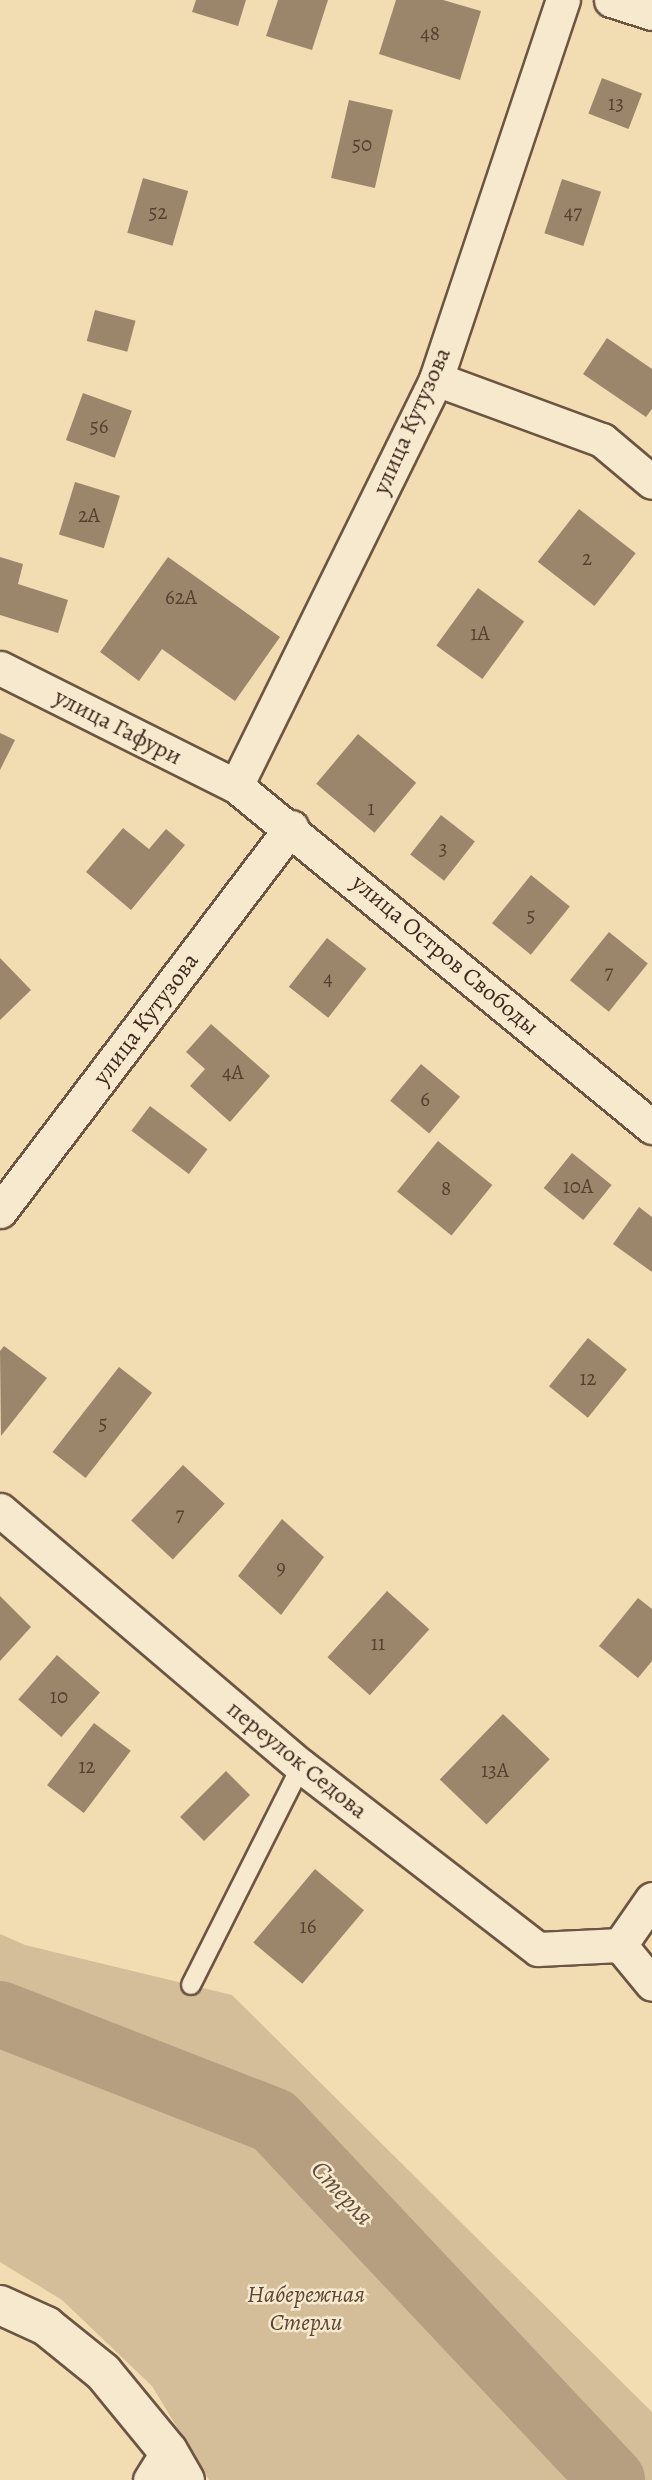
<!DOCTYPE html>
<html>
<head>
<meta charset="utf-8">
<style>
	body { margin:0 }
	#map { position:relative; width:652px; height:2480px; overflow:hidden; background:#f2ddb3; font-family:Alegreya,serif }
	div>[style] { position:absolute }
	.green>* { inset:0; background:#d4be9a }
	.river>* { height:66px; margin:-33px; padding:0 33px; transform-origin:33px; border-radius:33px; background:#b59f80 }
	.building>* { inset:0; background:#9c866b; transform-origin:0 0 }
	.roads { filter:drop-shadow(2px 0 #6c5542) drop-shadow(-2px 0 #6c5542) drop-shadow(0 2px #6c5542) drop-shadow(0 -2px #6c5542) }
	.service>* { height:18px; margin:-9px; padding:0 9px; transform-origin:9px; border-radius:9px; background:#f7e9ce }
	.minor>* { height:33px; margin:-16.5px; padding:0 16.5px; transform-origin:16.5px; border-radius:16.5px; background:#f7e9ce }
	.tertiary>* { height:38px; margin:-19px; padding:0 19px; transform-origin:19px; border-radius:19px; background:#f7e9ce }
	span { translate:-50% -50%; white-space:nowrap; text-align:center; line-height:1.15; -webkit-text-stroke:5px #f7e9ce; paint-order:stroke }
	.number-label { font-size:21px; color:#564030 }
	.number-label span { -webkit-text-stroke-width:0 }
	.street-label { font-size:24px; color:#3f281d }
	.park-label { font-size:24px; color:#5d4636; font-style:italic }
	.water-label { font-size:26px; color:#624c3b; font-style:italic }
</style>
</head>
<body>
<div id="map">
	<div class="green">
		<i style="clip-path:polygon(0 1934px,25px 1945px,232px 1995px,652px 2412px,652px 2480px,209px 2480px,152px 2386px,62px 2300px,0 2262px)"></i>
	</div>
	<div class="river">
		<i style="left:0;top:2014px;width:294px;rotate:21.3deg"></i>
		<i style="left:274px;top:2121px;width:493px;rotate:46.7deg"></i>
	</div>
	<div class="building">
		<i style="clip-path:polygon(196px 0,246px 0,238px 26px,192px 12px)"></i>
		<i style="clip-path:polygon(278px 0,328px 0,312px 50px,266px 36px)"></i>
		<i style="clip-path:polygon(396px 0,443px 0,481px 11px,460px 80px,379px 54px)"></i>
		<i style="left:602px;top:78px;width:43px;height:38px;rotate:21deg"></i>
		<i style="left:349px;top:100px;width:45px;height:80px;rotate:13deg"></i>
		<i style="left:143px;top:178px;width:47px;height:57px;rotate:16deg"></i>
		<i style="left:562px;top:179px;width:41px;height:57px;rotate:18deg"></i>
		<i style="left:95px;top:310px;width:42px;height:32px;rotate:15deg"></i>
		<i style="clip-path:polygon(607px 338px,652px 369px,652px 409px,646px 417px,583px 374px)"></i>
		<i style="left:83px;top:393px;width:52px;height:50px;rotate:20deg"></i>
		<i style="left:75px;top:482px;width:47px;height:55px;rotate:17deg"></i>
		<i style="left:579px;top:509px;width:72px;height:67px;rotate:38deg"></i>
		<i style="clip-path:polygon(0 557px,23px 564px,18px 584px,68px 600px,58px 633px,0 615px)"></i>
		<i style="clip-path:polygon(168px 557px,280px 637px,235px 701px,162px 649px,139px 681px,100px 652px)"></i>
		<i style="left:478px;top:588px;width:57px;height:71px;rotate:36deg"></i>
		<i style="clip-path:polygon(0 733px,15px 740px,0 770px)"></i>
		<i style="left:358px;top:734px;width:76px;height:65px;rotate:40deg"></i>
		<i style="left:441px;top:815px;width:43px;height:50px;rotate:38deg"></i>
		<i style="clip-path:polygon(123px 828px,149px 849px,166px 829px,185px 845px,131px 910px,86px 872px)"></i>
		<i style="left:531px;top:875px;width:50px;height:62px;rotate:39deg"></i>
		<i style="left:609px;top:932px;width:50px;height:62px;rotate:39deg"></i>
		<i style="left:327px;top:938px;width:50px;height:62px;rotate:38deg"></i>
		<i style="clip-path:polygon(0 958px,31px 990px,0 1020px)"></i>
		<i style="clip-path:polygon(211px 1024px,270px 1076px,230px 1122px,190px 1086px,205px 1069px,186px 1052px)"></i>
		<i style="left:421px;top:1064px;width:51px;height:48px;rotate:40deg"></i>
		<i style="left:150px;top:1106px;width:72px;height:31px;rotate:37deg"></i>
		<i style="left:438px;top:1141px;width:70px;height:65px;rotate:39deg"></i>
		<i style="left:572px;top:1153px;width:51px;height:45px;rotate:39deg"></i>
		<i style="clip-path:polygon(639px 1207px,652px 1217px,652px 1272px,613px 1244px)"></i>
		<i style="left:588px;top:1338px;width:50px;height:62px;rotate:39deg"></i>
		<i style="clip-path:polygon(4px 1346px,47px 1378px,1px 1436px,0 1351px)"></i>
		<i style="left:119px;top:1367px;width:42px;height:108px;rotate:38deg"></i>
		<i style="left:183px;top:1465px;width:57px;height:76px;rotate:43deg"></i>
		<i style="clip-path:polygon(282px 1519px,324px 1557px,281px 1615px,238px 1576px)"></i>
		<i style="left:387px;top:1591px;width:57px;height:89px;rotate:42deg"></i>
		<i style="clip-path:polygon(0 1596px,31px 1627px,0 1661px)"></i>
		<i style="clip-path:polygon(638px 1598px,652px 1609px,652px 1661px,638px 1678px,599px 1646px)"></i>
		<i style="left:57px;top:1655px;width:57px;height:59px;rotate:41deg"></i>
		<i style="left:503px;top:1714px;width:65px;height:91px;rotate:44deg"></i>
		<i style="left:94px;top:1723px;width:46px;height:78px;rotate:37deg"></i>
		<i style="left:226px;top:1771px;width:34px;height:65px;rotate:45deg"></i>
		<i style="left:315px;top:1869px;width:64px;height:96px;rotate:40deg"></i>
	</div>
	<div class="roads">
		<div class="service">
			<i style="left:191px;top:1985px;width:245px;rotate:-63.3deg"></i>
		</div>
		<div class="minor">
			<i style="left:611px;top:0;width:43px;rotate:17.6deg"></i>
			<i style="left:436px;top:379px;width:177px;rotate:20.2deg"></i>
			<i style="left:602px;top:440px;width:65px;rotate:40deg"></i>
			<i style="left:0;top:668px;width:264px;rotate:26.6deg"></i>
			<i style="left:236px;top:786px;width:538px;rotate:39.34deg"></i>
			<i style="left:236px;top:786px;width:453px;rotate:-63.8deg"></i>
			<i style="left:436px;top:379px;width:400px;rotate:-71.5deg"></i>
			<i style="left:0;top:1211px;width:482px;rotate:-52.8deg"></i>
			<i style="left:0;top:1510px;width:395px;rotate:40.4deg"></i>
			<i style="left:301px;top:1766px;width:299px;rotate:37.7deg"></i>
			<i style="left:538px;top:1949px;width:82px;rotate:-2.8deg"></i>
			<i style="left:620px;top:1945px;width:56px;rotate:-55.2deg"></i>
			<i style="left:620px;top:1945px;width:50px;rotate:50.6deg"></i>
			<i style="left:150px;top:2480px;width:34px;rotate:-58deg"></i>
		</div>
		<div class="tertiary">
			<i style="left:0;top:2305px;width:51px;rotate:24.5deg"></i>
			<i style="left:46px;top:2326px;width:73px;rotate:38.9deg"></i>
			<i style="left:103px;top:2372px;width:102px;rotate:50.6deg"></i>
			<i style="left:168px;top:2451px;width:34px;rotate:60deg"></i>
		</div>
	</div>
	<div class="number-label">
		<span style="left:430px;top:33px">48</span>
		<span style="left:616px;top:103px">13</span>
		<span style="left:362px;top:144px">50</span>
		<span style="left:158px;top:212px">52</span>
		<span style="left:573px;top:212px">47</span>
		<span style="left:99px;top:426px">56</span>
		<span style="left:89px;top:515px">2А</span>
		<span style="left:587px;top:558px">2</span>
		<span style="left:181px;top:597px">62А</span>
		<span style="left:480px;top:633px">1А</span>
		<span style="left:371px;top:808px">1</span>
		<span style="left:443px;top:848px">3</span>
		<span style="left:531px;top:915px">5</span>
		<span style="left:609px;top:972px">7</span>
		<span style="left:328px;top:978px">4</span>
		<span style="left:233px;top:1072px">4А</span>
		<span style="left:425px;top:1099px">6</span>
		<span style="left:578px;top:1186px">10А</span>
		<span style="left:446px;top:1188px">8</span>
		<span style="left:588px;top:1378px">12</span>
		<span style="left:103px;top:1423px">5</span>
		<span style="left:180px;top:1514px">7</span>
		<span style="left:281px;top:1567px">9</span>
		<span style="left:378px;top:1643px">11</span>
		<span style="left:59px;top:1696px">10</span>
		<span style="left:87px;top:1766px">12</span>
		<span style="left:495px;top:1770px">13А</span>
		<span style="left:308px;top:1926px">16</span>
	</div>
	<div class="street-label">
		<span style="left:412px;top:421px;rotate:-66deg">улица Кутузова</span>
		<span style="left:118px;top:727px;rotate:27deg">улица Гафури</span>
		<span style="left:445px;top:955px;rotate:40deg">улица Остров Свободы</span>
		<span style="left:146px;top:1019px;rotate:-53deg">улица Кутузова</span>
		<span style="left:297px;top:1760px;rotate:39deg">переулок Седова</span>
	</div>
	<div class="park-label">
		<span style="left:306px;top:2309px">Набережная<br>Стерли</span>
	</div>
	<div class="water-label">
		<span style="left:342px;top:2193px;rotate:47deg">Стерля</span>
	</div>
</div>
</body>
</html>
